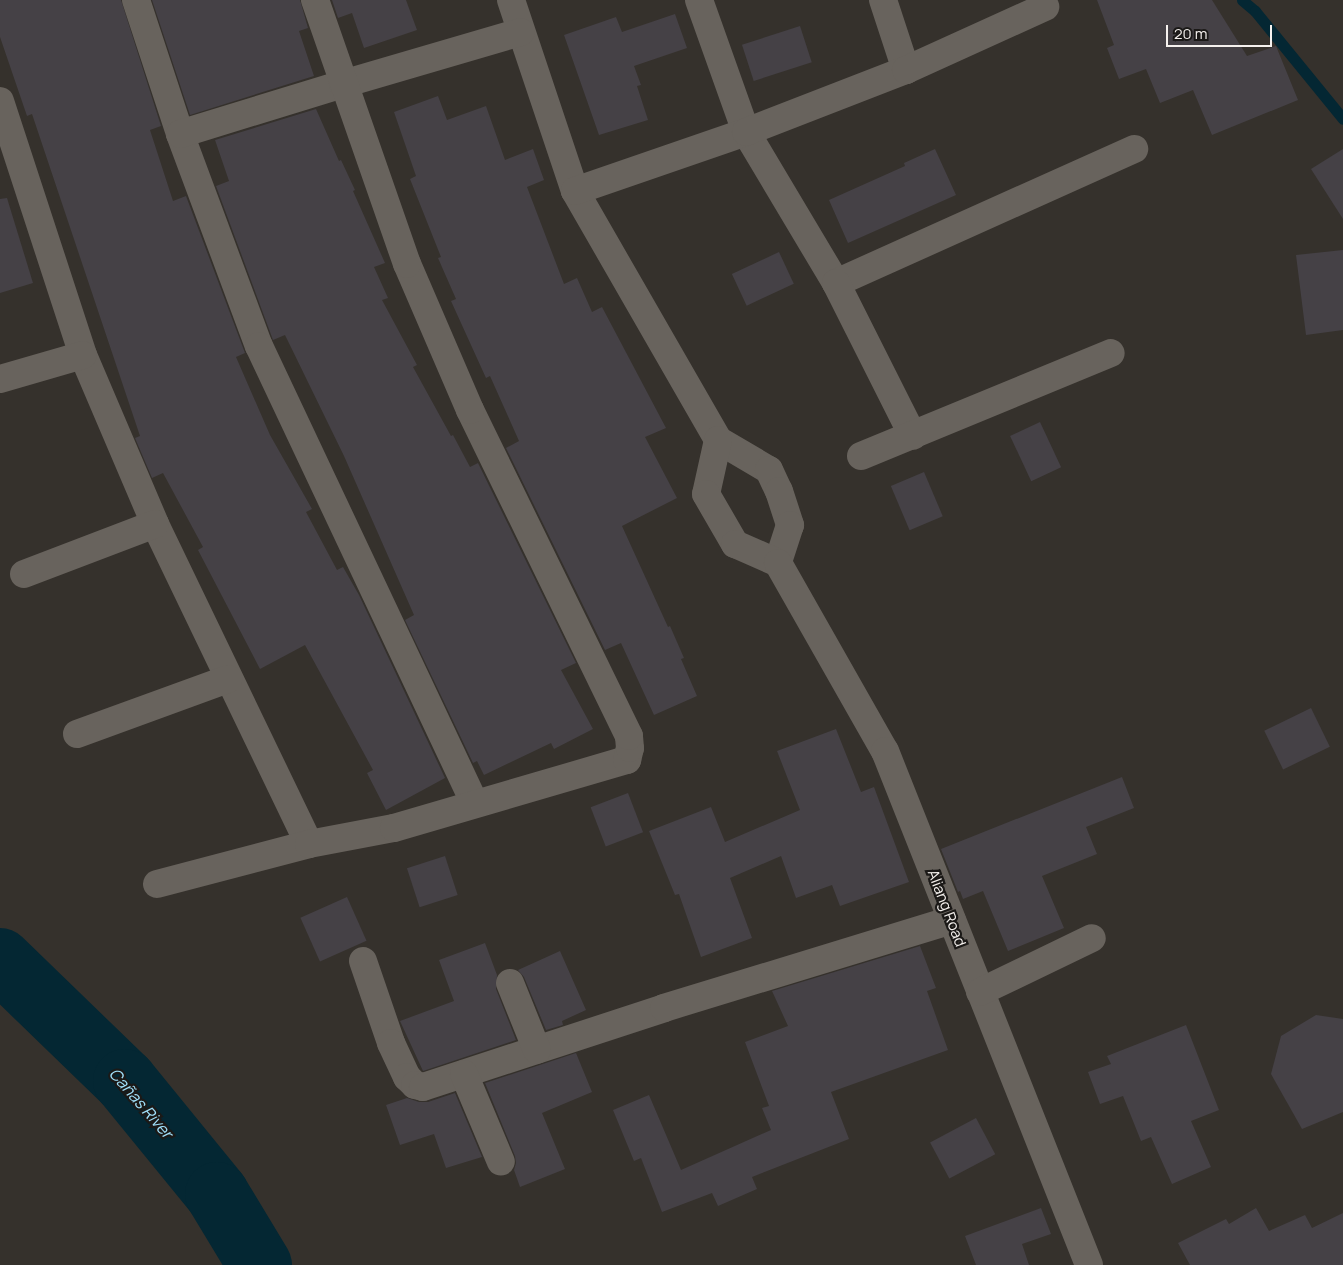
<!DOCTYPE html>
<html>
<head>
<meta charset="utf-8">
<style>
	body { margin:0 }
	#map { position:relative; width:1343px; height:1265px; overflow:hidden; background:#35312c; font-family:Manrope,sans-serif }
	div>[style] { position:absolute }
	.stream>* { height:11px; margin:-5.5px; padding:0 5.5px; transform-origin:5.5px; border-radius:5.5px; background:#042733 }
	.river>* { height:64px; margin:-32px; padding:0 32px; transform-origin:32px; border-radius:32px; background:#042733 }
	.building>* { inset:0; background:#454146; transform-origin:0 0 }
	.minor>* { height:28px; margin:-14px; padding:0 14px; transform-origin:14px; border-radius:14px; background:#68635d }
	span { translate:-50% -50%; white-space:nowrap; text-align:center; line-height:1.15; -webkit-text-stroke:4.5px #1b1917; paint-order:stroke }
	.street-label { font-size:15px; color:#f5f1ee }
	.water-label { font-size:16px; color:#a0e0fa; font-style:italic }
	.scale { position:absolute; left:1166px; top:25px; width:106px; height:22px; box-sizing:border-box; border:2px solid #f5f1ee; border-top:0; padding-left:6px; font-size:15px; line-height:18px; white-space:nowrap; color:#f5f1ee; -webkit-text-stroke:4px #1b1917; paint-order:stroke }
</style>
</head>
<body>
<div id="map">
	<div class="stream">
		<i style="left:1242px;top:0;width:17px;rotate:40deg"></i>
		<i style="left:1255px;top:11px;width:139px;rotate:50.8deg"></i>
	</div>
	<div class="river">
		<i style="left:0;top:960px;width:174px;rotate:44.1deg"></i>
		<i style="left:125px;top:1081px;width:146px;rotate:50.8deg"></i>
		<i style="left:217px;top:1194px;width:83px;rotate:58.8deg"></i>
	</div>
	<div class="building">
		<i style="clip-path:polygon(0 0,121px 0,161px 126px,150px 130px,173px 201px,186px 196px,245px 353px,236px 357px,270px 435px,312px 509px,306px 512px,337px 570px,343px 567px,359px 595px,445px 778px,386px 810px,367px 773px,373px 770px,305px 645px,260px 669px,198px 550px,203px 547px,163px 473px,152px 478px,135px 438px,140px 436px,32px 114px,27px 116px,0 37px)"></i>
		<i style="clip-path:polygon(152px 0,300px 0,308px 28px,299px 31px,314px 76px,190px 115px)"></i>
		<i style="clip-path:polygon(332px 0,406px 0,417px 30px,364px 48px,352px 13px,338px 18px)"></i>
		<i style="clip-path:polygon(1097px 0,1212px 0,1247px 56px,1276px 46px,1298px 100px,1212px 135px,1193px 90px,1160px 103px,1146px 69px,1119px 79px,1107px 48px,1114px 45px)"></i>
		<i style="clip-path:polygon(675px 14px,687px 48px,634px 66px,641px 85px,637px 86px,648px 120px,599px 135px,564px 35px,616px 17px,622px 32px)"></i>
		<i style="left:800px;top:26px;width:38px;height:61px;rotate:72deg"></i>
		<i style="clip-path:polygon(438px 96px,447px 120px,486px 106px,505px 160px,533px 149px,544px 180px,527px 187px,564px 284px,577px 278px,592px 312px,602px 307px,666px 428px,645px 437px,677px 498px,622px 526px,668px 627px,670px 626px,684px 658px,681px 659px,697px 696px,654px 715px,621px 643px,605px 650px,506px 448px,519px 441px,490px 376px,486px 378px,451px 301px,456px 299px,438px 258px,441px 257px,410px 179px,416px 176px,394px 112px)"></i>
		<i style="clip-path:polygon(316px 109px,339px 161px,341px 160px,355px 190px,353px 191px,385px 263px,374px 267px,388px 298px,382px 300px,417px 365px,413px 367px,451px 436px,453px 435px,470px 467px,478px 463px,576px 663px,561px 670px,593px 729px,554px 749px,551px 743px,484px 775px,477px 761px,473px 763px,405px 620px,414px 615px,344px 456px,285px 335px,273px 340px,216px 186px,229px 181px,215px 140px)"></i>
		<i style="clip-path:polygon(935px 149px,956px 195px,848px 243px,829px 200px,905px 166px,904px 163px)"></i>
		<i style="clip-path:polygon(1343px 149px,1343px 219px,1311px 169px)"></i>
		<i style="clip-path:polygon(7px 198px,33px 283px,0 293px,0 199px)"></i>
		<i style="clip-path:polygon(1343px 250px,1343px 330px,1306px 335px,1296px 255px)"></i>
		<i style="left:779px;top:252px;width:35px;height:52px;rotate:65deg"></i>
		<i style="left:1040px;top:422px;width:50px;height:33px;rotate:65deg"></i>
		<i style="left:924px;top:472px;width:48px;height:36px;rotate:67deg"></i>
		<i style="left:1311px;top:708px;width:43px;height:52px;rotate:64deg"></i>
		<i style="clip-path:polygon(836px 729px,861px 792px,874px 787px,909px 882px,840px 906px,832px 885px,796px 898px,781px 856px,730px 878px,752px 938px,701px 957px,679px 894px,675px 895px,649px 831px,711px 807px,725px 842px,800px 810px,777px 751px)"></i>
		<i style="clip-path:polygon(1122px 777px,1134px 808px,1086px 827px,1097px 854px,1042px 876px,1064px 928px,1008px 951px,983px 891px,963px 899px,960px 891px,958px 892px,941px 849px)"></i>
		<i style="left:628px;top:793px;width:42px;height:40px;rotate:69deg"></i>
		<i style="left:445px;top:856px;width:41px;height:40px;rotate:72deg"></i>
		<i style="left:347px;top:897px;width:48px;height:51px;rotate:66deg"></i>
		<i style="clip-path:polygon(485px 943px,497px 975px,496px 989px,516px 1040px,423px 1071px,400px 1021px,454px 1001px,439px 960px)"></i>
		<i style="clip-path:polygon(920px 946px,936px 988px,927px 991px,948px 1050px,831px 1092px,849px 1139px,752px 1177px,757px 1189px,718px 1206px,712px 1193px,662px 1212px,641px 1158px,634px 1161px,613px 1110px,649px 1095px,681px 1170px,771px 1130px,762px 1108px,769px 1106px,745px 1042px,788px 1026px,772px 991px)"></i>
		<i style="clip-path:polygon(560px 951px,586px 1010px,562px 1021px,563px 1025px,546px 1030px,524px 977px,518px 970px)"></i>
		<i style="clip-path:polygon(1316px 1015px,1343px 1019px,1343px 1112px,1302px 1129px,1271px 1074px,1281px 1036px)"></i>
		<i style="clip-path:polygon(1186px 1025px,1219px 1110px,1191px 1121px,1211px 1167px,1172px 1184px,1151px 1137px,1141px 1141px,1123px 1096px,1100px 1104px,1088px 1072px,1111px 1064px,1107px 1056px)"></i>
		<i style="clip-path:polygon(576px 1053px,592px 1092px,542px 1113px,565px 1169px,520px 1187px,514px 1170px,516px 1163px,515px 1156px,485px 1083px)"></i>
		<i style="clip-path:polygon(455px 1093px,482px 1157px,446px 1168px,434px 1134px,400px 1145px,386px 1105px,407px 1098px,419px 1102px,428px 1102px)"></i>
		<i style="left:976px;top:1118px;width:41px;height:52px;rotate:62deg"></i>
		<i style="clip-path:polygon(1041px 1208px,1051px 1234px,1022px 1244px,1029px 1265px,976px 1265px,965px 1236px)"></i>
		<i style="clip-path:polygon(1256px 1208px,1269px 1231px,1305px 1215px,1312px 1228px,1343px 1213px,1343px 1265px,1190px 1265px,1178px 1243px,1226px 1219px,1229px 1224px)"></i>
	</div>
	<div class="minor">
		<i style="left:136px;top:0;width:141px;rotate:71.8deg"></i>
		<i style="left:180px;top:134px;width:226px;rotate:69.6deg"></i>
		<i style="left:259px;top:346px;width:506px;rotate:64.75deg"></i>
		<i style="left:511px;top:0;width:201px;rotate:71.5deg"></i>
		<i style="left:575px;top:191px;width:287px;rotate:60.1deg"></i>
		<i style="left:718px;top:440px;width:59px;rotate:30.5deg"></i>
		<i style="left:769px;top:470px;width:23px;rotate:65deg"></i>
		<i style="left:779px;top:491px;width:36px;rotate:72deg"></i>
		<i style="left:790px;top:525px;width:40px;rotate:108deg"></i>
		<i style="left:699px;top:0;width:140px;rotate:70.4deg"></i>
		<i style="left:746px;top:132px;width:176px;rotate:59.2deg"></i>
		<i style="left:836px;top:283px;width:327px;rotate:-24.2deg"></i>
		<i style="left:883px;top:0;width:74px;rotate:71.8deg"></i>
		<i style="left:0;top:101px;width:267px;rotate:71.9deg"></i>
		<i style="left:83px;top:355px;width:184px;rotate:66.9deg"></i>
		<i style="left:155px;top:524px;width:355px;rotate:64.3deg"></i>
		<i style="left:180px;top:134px;width:170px;rotate:-17.1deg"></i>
		<i style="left:343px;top:84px;width:185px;rotate:-16.3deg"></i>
		<i style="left:575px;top:191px;width:181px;rotate:-19deg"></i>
		<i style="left:746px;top:132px;width:172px;rotate:-21.2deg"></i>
		<i style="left:906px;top:70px;width:153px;rotate:-24.4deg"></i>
		<i style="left:836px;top:283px;width:171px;rotate:63.3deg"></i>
		<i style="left:0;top:379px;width:86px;rotate:-16.1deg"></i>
		<i style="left:718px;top:440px;width:55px;rotate:102.5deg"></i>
		<i style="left:706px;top:494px;width:58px;rotate:59.9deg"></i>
		<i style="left:735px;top:544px;width:47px;rotate:23.8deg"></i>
		<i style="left:861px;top:456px;width:270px;rotate:-22.4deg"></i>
		<i style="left:778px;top:563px;width:216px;rotate:60.4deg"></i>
		<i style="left:885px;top:751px;width:553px;rotate:68.35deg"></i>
		<i style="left:24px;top:574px;width:140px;rotate:-20.9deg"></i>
		<i style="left:77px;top:734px;width:161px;rotate:-20deg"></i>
		<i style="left:157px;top:884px;width:157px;rotate:-14.7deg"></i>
		<i style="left:309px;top:844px;width:86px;rotate:-10.7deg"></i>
		<i style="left:394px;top:828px;width:243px;rotate:-16.3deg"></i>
		<i style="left:627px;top:760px;width:12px;rotate:-76deg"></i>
		<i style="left:630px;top:748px;width:12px;rotate:-95deg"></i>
		<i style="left:629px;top:736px;width:363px;rotate:-116deg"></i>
		<i style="left:470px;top:410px;width:159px;rotate:-113.3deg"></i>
		<i style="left:407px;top:264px;width:280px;rotate:-109.2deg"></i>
		<i style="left:363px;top:961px;width:87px;rotate:71.1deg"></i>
		<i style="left:391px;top:1043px;width:38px;rotate:65deg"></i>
		<i style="left:407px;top:1077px;width:11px;rotate:45deg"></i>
		<i style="left:415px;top:1085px;width:8px;rotate:14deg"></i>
		<i style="left:423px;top:1087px;width:254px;rotate:-18.1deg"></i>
		<i style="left:664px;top:1008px;width:301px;rotate:-17deg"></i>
		<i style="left:510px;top:983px;width:72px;rotate:68.1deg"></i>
		<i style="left:980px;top:992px;width:124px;rotate:-25.7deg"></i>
		<i style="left:464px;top:1074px;width:95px;rotate:67.2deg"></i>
	</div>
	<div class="street-label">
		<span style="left:947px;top:908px;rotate:69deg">Aliang Road</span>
	</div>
	<div class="water-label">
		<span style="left:141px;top:1103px;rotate:49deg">Cañas River</span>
	</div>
	<div class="scale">20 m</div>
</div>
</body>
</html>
